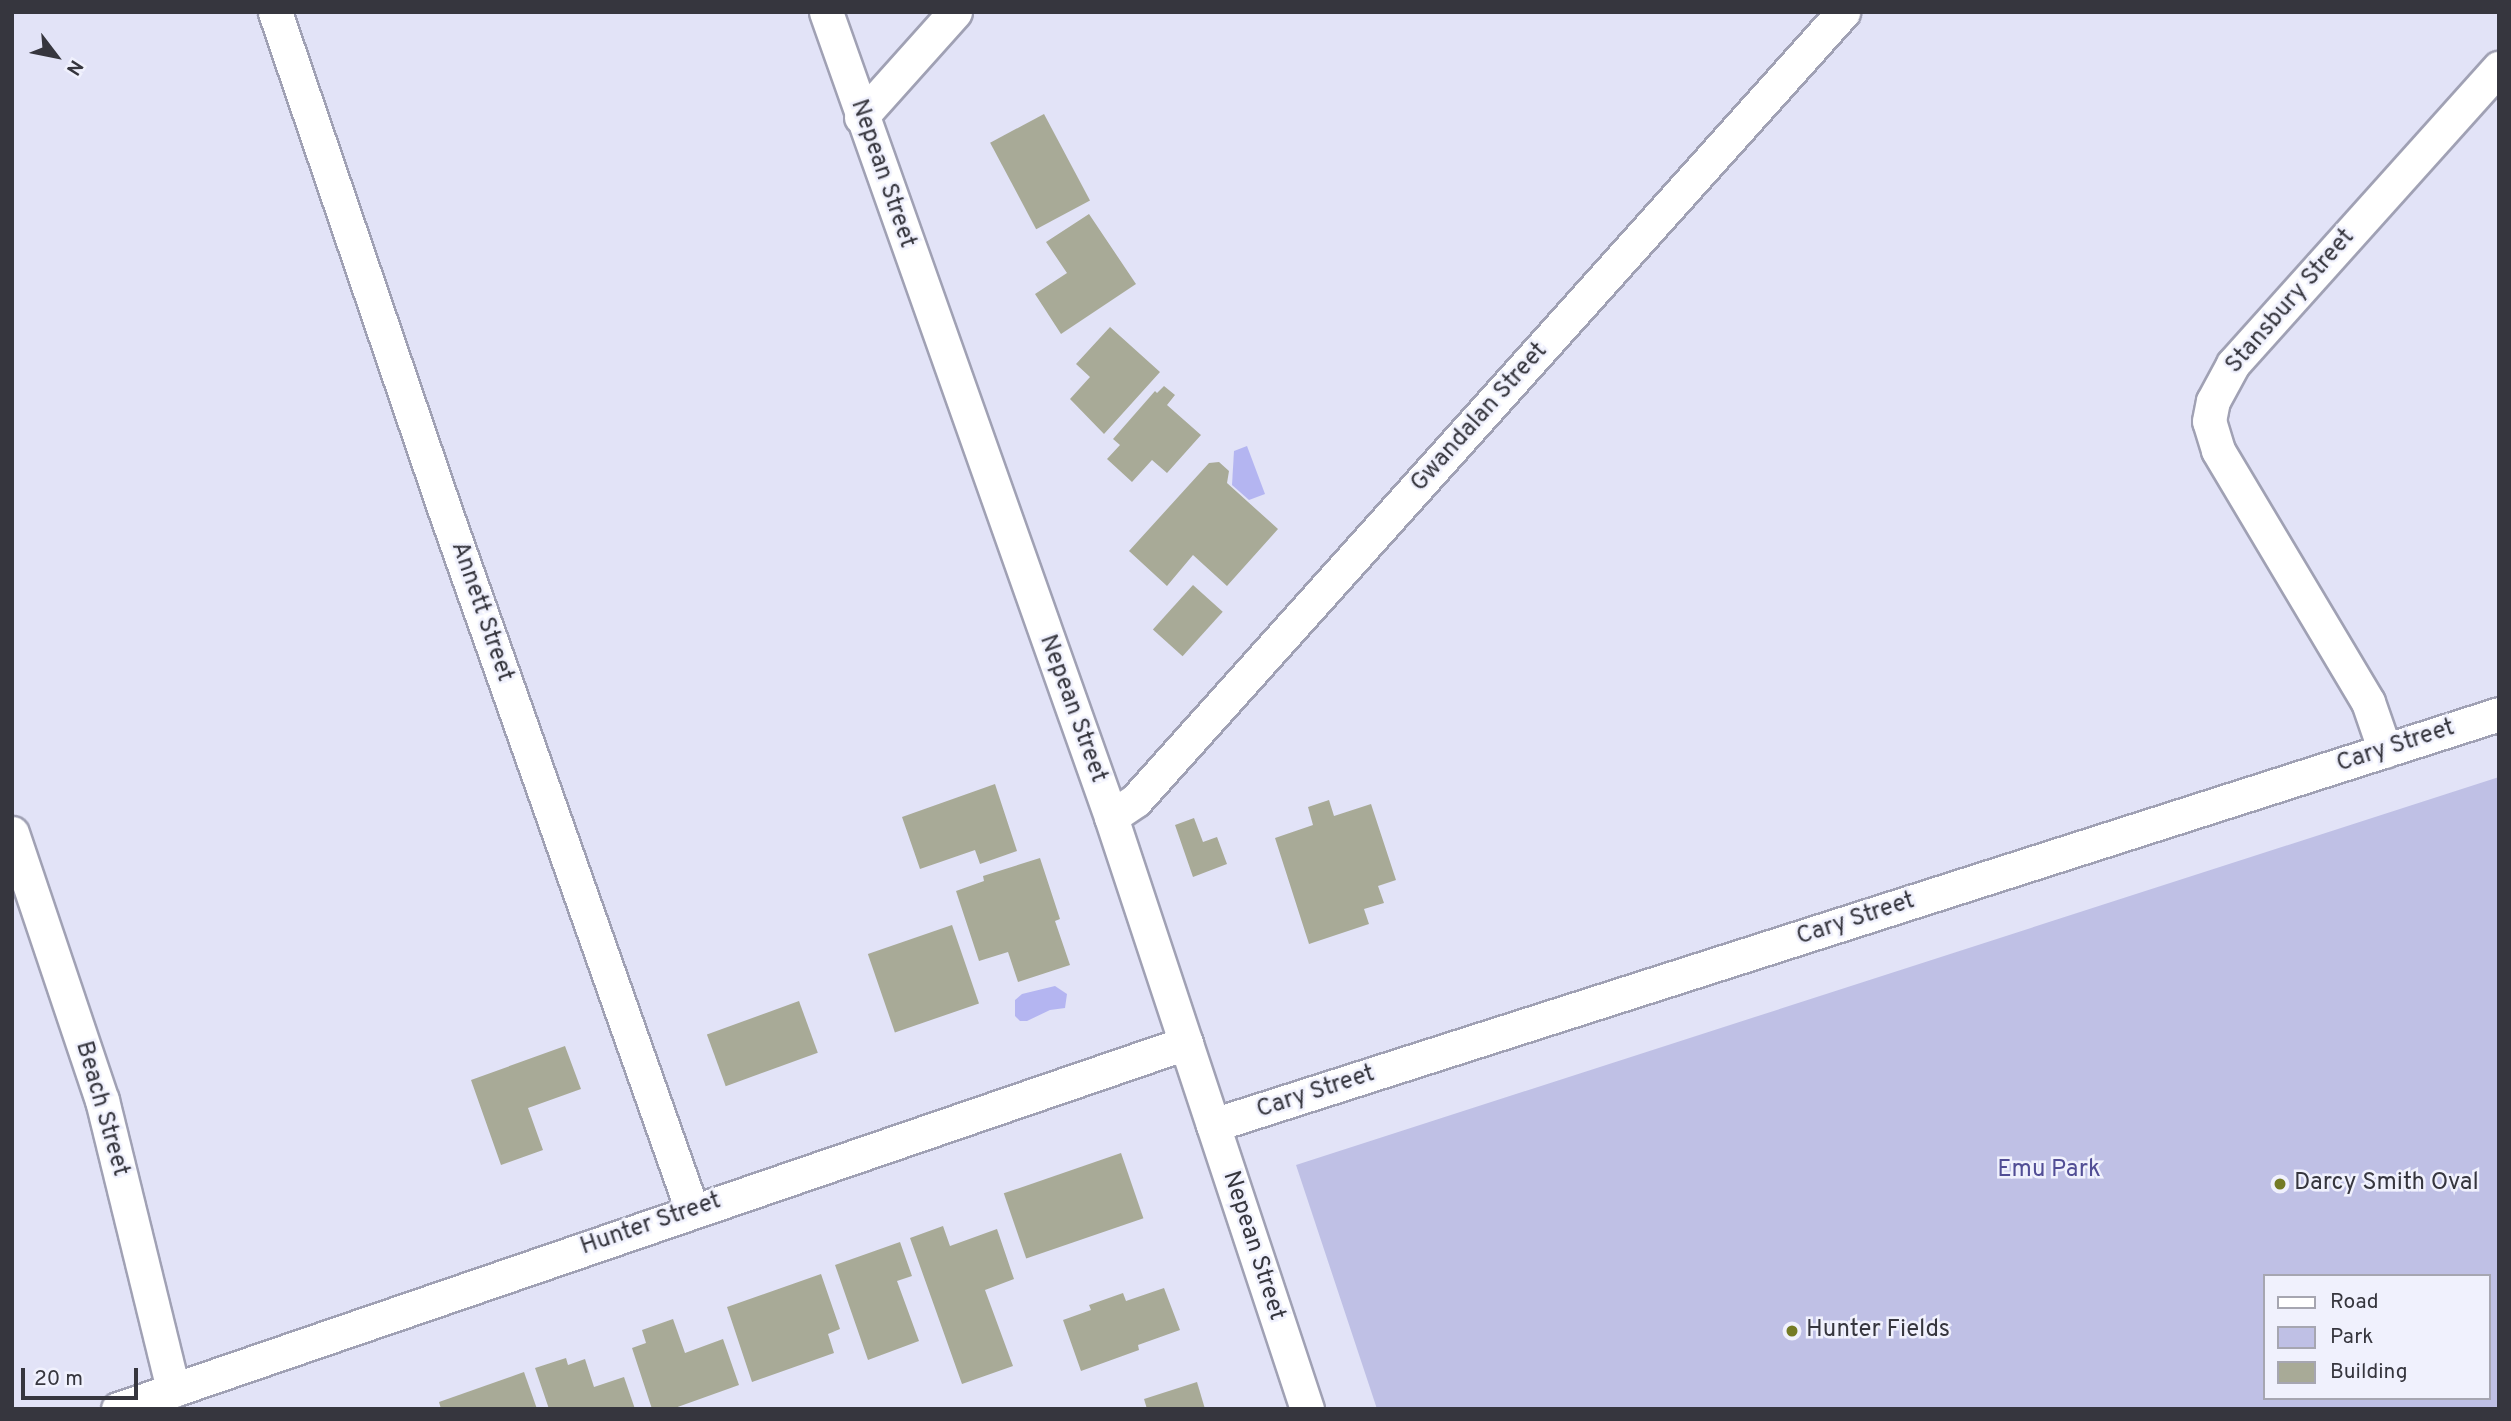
<!DOCTYPE html>
<html>
<head>
<meta charset="utf-8">
<style>
	body { margin:0 }
	#map { position:relative; width:2511px; height:1421px; overflow:hidden; background:#e2e3f7; font-family:Overpass,sans-serif }
	div>[style] { position:absolute }
	.green>* { inset:0; background:#bfc0e5 }
	.water>* { inset:0; background:#b4b5f1 }
	.building>* { inset:0; background:#a8aa97; transform-origin:0 0 }
	.roads { filter:drop-shadow(2px 0 #a0a1b4) drop-shadow(-2px 0 #a0a1b4) drop-shadow(0 2px #a0a1b4) drop-shadow(0 -2px #a0a1b4) }
	.minor>* { height:33px; margin:-16.5px; padding:0 16.5px; transform-origin:16.5px; border-radius:16.5px; background:#fff }
	.dots>* { width:19px; height:19px; translate:-50% -50%; box-sizing:border-box; border:4px solid #f0f1fd; border-radius:50% }
	span { translate:-50% -50%; white-space:nowrap; text-align:center; line-height:1.15; -webkit-text-stroke:5px #f0f1fd; paint-order:stroke }
	.street-label { font-size:24px; color:#36363e }
	.park-label { font-size:24px; color:#514d95 }
	.poi-label { font-size:24px; color:#36363e }
	.left { translate:0 -50%; text-align:left }
	.frame { position:absolute; inset:0; border:14px solid #36363e; pointer-events:none }
	.legend { position:absolute; left:2263px; top:1274px; width:228px; height:126px; box-sizing:border-box; background:#f0f1fd; border:2px solid #a6a6b1; margin:0; padding:9px 12px; list-style:none; font-size:21px; color:#36363e }
	.legend li { display:flex; align-items:center; gap:14px; height:35px }
	.legend b { width:35px; border:2px solid #a6a6b1 }
	.north { position:absolute; left:21px; top:21px; width:70px; height:70px; -webkit-text-stroke:5px #f0f1fd; paint-order:stroke; rotate:122deg; font-size:19px; font-weight:700; line-height:28px; text-align:center; color:#36363e }
	.north::after { content:''; display:block; margin:auto; width:24px; height:32px; background:#36363e; clip-path:polygon(50% 0,100% 100%,50% 72%,0 100%) }
	.scale { position:absolute; left:21px; top:1368px; width:117px; height:32px; box-sizing:border-box; border:4px solid #36363e; border-top:0; padding-left:9px; font-size:21px; line-height:24px; white-space:nowrap; color:#36363e; -webkit-text-stroke:5px #f0f1fd; paint-order:stroke }
</style>
</head>
<body>
<div id="map">
	<div class="green">
		<i style="clip-path:polygon(evenodd,2499px 777px,2499px 1409px,1377px 1409px,1296px 1165px,2499px 777px,2264px 1276px,2488px 1276px,2488px 1398px,2264px 1398px,2264px 1276px)"></i>
	</div>
	<div class="water">
		<i style="clip-path:polygon(1247px 446px,1265px 494px,1249px 500px,1232px 485px,1234px 451px)"></i>
		<i style="clip-path:polygon(1055px 986px,1067px 994px,1065px 1008px,1050px 1010px,1027px 1021px,1020px 1021px,1015px 1016px,1015px 1000px,1022px 994px)"></i>
	</div>
	<div class="building">
		<i style="left:1044px;top:114px;width:98px;height:61px;rotate:62deg"></i>
		<i style="clip-path:polygon(1089px 214px,1136px 284px,1061px 334px,1035px 294px,1067px 273px,1046px 242px)"></i>
		<i style="clip-path:polygon(1110px 327px,1160px 372px,1104px 434px,1070px 399px,1090px 377px,1076px 364px)"></i>
		<i style="clip-path:polygon(1164px 386px,1175px 395px,1167px 405px,1201px 435px,1167px 473px,1152px 460px,1132px 482px,1107px 459px,1120px 445px,1113px 439px,1155px 391px,1157px 393px)"></i>
		<i style="clip-path:polygon(1219px 462px,1229px 471px,1227px 483px,1278px 529px,1227px 586px,1193px 555px,1167px 586px,1129px 551px,1209px 463px)"></i>
		<i style="left:1193px;top:585px;width:40px;height:60px;rotate:42deg"></i>
		<i style="clip-path:polygon(995px 784px,1017px 851px,980px 864px,975px 850px,920px 869px,902px 817px)"></i>
		<i style="clip-path:polygon(1329px 800px,1334px 816px,1371px 804px,1396px 880px,1378px 886px,1384px 903px,1364px 909px,1369px 924px,1309px 944px,1275px 838px,1313px 825px,1308px 807px)"></i>
		<i style="clip-path:polygon(1194px 818px,1203px 842px,1217px 837px,1227px 864px,1193px 877px,1175px 825px)"></i>
		<i style="clip-path:polygon(1040px 858px,1060px 919px,1055px 921px,1070px 965px,1018px 982px,1008px 952px,979px 961px,956px 891px,984px 881px,983px 876px)"></i>
		<i style="left:952px;top:925px;width:83px;height:89px;rotate:71deg"></i>
		<i style="left:799px;top:1001px;width:55px;height:98px;rotate:70deg"></i>
		<i style="clip-path:polygon(565px 1046px,581px 1089px,528px 1108px,543px 1150px,501px 1165px,471px 1080px)"></i>
		<i style="left:1121px;top:1153px;width:69px;height:124px;rotate:71deg"></i>
		<i style="clip-path:polygon(943px 1226px,950px 1246px,997px 1229px,1014px 1279px,985px 1290px,1013px 1366px,962px 1384px,910px 1238px)"></i>
		<i style="clip-path:polygon(900px 1242px,912px 1276px,897px 1281px,919px 1341px,868px 1360px,835px 1265px)"></i>
		<i style="clip-path:polygon(821px 1274px,840px 1329px,828px 1334px,834px 1353px,752px 1382px,727px 1307px)"></i>
		<i style="clip-path:polygon(1164px 1288px,1180px 1330px,1138px 1345px,1139px 1350px,1081px 1371px,1063px 1320px,1091px 1310px,1089px 1305px,1123px 1293px,1126px 1301px)"></i>
		<i style="clip-path:polygon(673px 1319px,685px 1353px,723px 1339px,739px 1385px,672px 1409px,652px 1409px,632px 1348px,646px 1343px,642px 1330px)"></i>
		<i style="clip-path:polygon(566px 1358px,568px 1365px,585px 1359px,594px 1387px,624px 1377px,635px 1409px,549px 1409px,535px 1368px)"></i>
		<i style="clip-path:polygon(524px 1372px,537px 1409px,441px 1409px,439px 1402px)"></i>
		<i style="clip-path:polygon(1197px 1382px,1205px 1409px,1147px 1409px,1144px 1399px)"></i>
	</div>
	<div class="roads">
		<div class="minor">
			<i style="left:275px;top:12px;width:524px;rotate:71.18deg"></i>
			<i style="left:444px;top:508px;width:745px;rotate:70.54deg"></i>
			<i style="left:826px;top:12px;width:854px;rotate:70.5deg"></i>
			<i style="left:1111px;top:817px;width:624px;rotate:71.68deg"></i>
			<i style="left:861px;top:117px;width:141px;rotate:-48.2deg"></i>
			<i style="left:2385px;top:751px;width:52px;rotate:-109.1deg"></i>
			<i style="left:2368px;top:702px;width:293px;rotate:-120.8deg"></i>
			<i style="left:2218px;top:450px;width:30px;rotate:-107deg"></i>
			<i style="left:2209px;top:421px;width:20px;rotate:-79deg"></i>
			<i style="left:2213px;top:401px;width:42px;rotate:-61.6deg"></i>
			<i style="left:2233px;top:364px;width:398px;rotate:-48.1deg"></i>
			<i style="left:1111px;top:817px;width:30px;rotate:-34deg"></i>
			<i style="left:1136px;top:800px;width:1059px;rotate:-48.1deg"></i>
			<i style="left:12px;top:833px;width:282px;rotate:71.4deg"></i>
			<i style="left:102px;top:1100px;width:299px;rotate:76.2deg"></i>
			<i style="left:1213px;top:1125px;width:1350px;rotate:-17.72deg"></i>
			<i style="left:118px;top:1409px;width:1129px;rotate:-18.92deg"></i>
		</div>
	</div>
	<div class="dots">
		<i style="left:2280px;top:1184px;background:#747b25"></i>
		<i style="left:1792px;top:1331px;background:#747b25"></i>
	</div>
	<div class="street-label">
		<span style="left:882px;top:174px;rotate:71deg">Nepean Street</span>
		<span style="left:2291px;top:302px;rotate:-49deg">Stansbury Street</span>
		<span style="left:1480px;top:418px;rotate:-48deg">Gwandalan Street</span>
		<span style="left:481px;top:612px;rotate:71deg">Annett Street</span>
		<span style="left:1072px;top:709px;rotate:70deg">Nepean Street</span>
		<span style="left:2396px;top:747px;rotate:-18deg">Cary Street</span>
		<span style="left:1856px;top:920px;rotate:-18deg">Cary Street</span>
		<span style="left:1316px;top:1093px;rotate:-18deg">Cary Street</span>
		<span style="left:101px;top:1109px;rotate:74deg">Beach Street</span>
		<span style="left:651px;top:1225px;rotate:-19deg">Hunter Street</span>
		<span style="left:1253px;top:1246px;rotate:72deg">Nepean Street</span>
	</div>
	<div class="park-label">
		<span style="left:2049px;top:1171px">Emu Park</span>
	</div>
	<div class="poi-label">
		<span class="left" style="left:2294px;top:1184px">Darcy Smith Oval</span>
		<span class="left" style="left:1806px;top:1331px">Hunter Fields</span>
	</div>
	<div class="frame"></div>
	<ul class="legend">
	<li><b style="height:9px;background:#fff"></b>Road</li>
	<li><b style="height:19px;background:#bfc0e5"></b>Park</li>
	<li><b style="height:19px;background:#a8aa97"></b>Building</li>
	</ul>
	<div class="north">N</div>
	<div class="scale">20 m</div>
</div>
</body>
</html>
